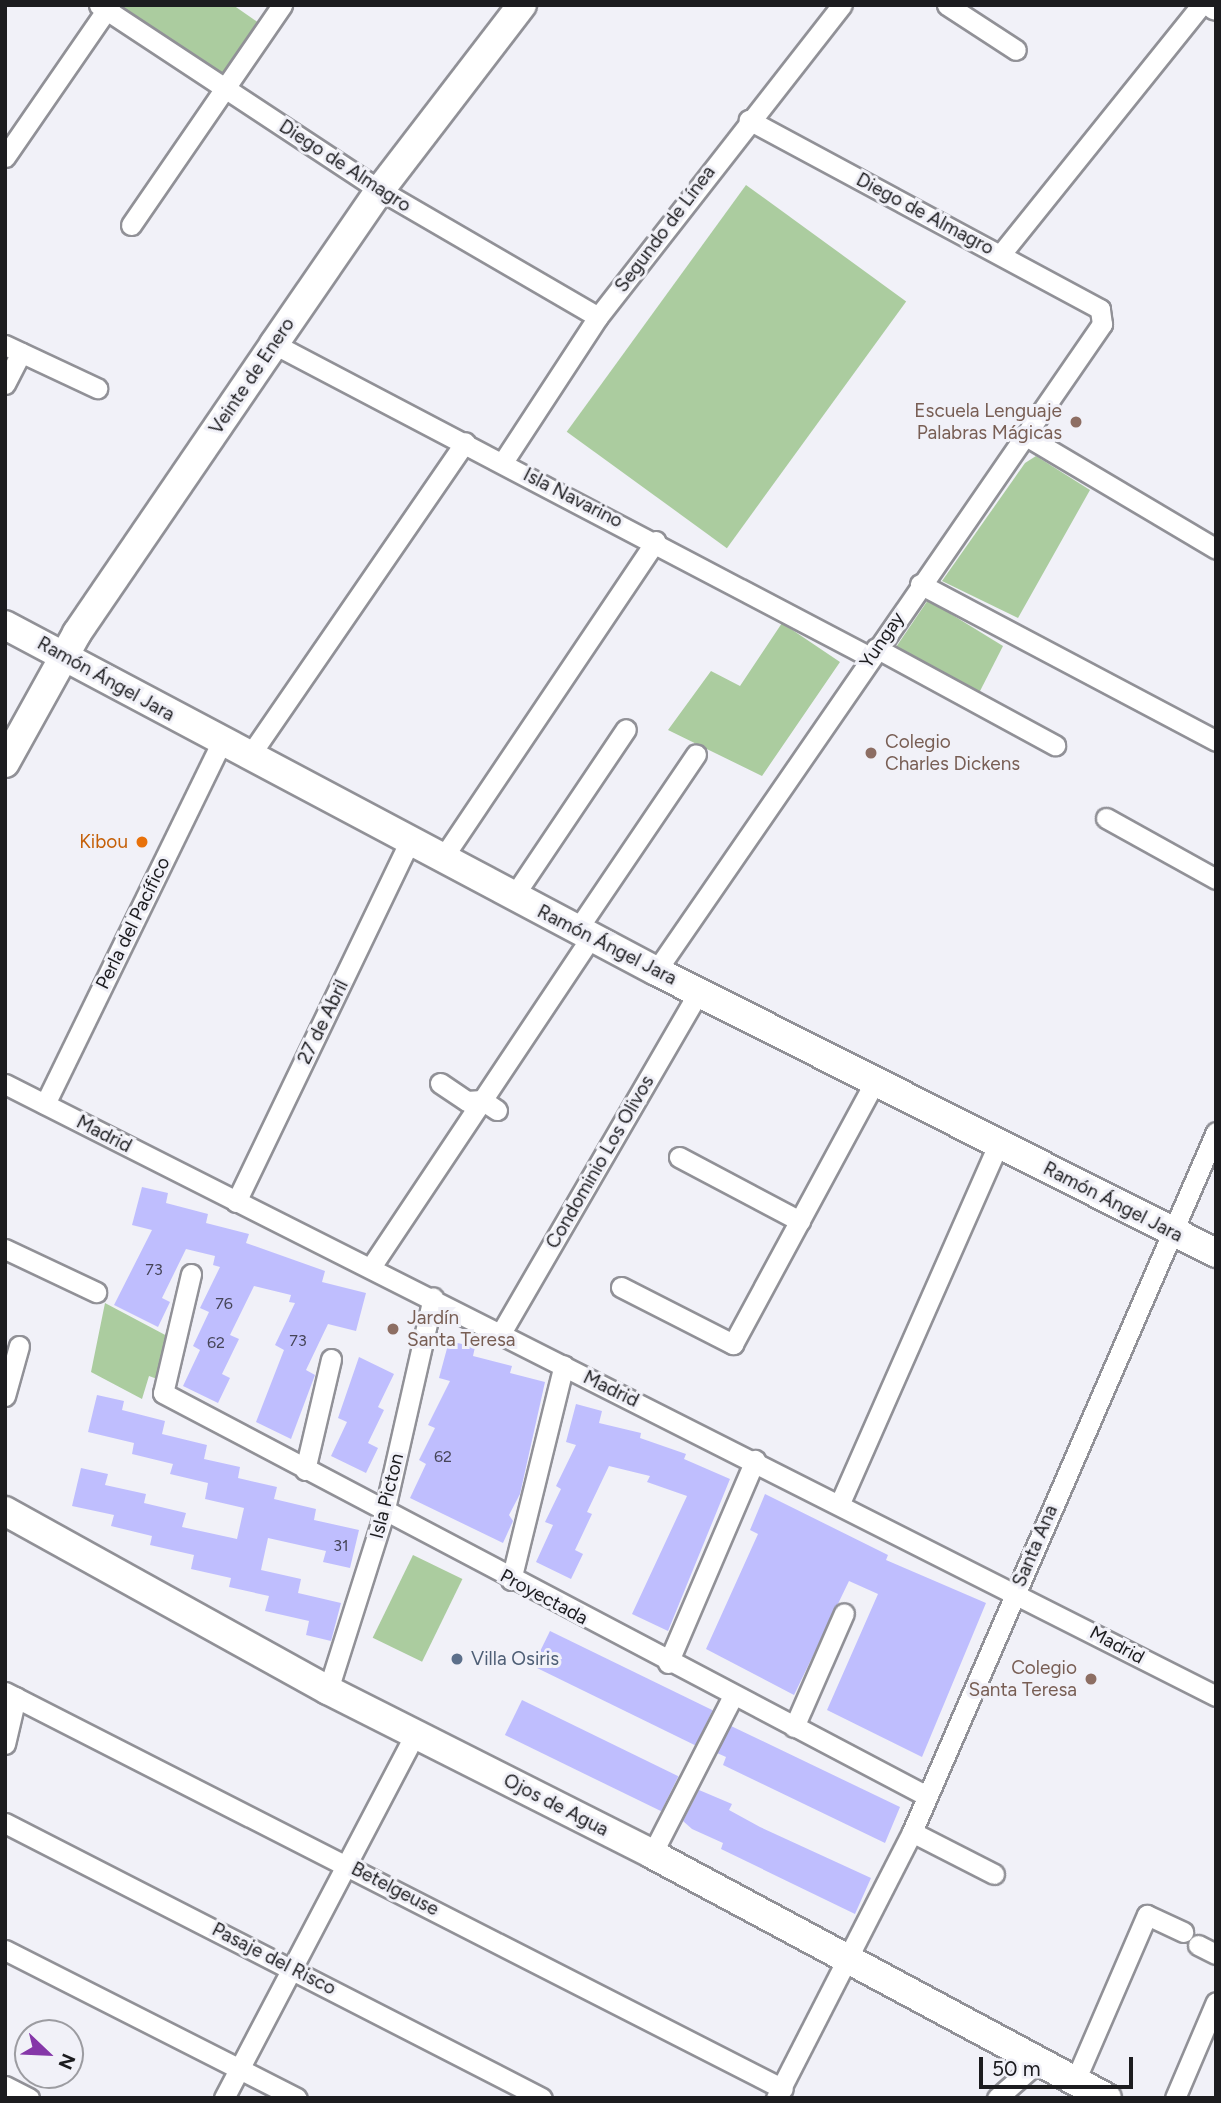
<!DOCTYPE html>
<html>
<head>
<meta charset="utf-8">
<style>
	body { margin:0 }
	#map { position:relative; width:1221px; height:2103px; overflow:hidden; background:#f1f1f8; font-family:Figtree,sans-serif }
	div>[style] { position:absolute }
	.green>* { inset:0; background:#abcc9f; transform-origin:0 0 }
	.building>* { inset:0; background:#bfbefe; transform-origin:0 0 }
	.roads { filter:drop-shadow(2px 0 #919197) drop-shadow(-2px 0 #919197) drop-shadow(0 2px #919197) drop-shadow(0 -2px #919197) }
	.street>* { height:19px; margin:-9.5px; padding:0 9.5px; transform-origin:9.5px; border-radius:9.5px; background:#fff }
	.secondary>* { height:28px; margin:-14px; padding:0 14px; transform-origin:14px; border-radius:14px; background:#fff }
	.dots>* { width:19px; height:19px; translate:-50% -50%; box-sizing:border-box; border:4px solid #f1f1f8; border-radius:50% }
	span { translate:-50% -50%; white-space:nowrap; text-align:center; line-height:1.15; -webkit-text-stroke:6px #f1f1f8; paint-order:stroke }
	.number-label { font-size:16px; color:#454457 }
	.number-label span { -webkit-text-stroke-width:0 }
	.street-label { font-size:19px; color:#1c1c1f }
	.education-label { font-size:19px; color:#785e54 }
	.right { translate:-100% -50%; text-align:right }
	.left { translate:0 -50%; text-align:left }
	.food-label { font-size:19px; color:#c56008 }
	.service-label { font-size:19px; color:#4e5e75 }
	.frame { position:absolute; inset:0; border:7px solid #1c1c1f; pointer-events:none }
	.north { position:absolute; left:14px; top:2019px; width:70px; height:70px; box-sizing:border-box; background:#f1f1f8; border:2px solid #9c9ca1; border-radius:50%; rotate:113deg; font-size:19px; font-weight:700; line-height:28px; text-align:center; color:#1c1c1f }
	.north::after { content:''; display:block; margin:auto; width:24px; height:32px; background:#8537a8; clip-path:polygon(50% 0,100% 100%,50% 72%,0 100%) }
	.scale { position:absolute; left:979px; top:2057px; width:154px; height:32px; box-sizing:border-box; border:4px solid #1c1c1f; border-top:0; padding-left:9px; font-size:21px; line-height:24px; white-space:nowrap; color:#1c1c1f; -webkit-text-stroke:5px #f1f1f8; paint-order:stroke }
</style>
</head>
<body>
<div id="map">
	<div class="green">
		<i style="clip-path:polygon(233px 5px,259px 23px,223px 76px,117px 6px)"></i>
		<i style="left:746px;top:185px;width:198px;height:305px;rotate:36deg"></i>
		<i style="clip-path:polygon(1036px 456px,1090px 490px,1018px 618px,942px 581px,1025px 463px)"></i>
		<i style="clip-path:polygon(928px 600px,1003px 646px,979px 693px,894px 650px)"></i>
		<i style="clip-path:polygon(782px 623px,840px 662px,762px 776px,668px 730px,711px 671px,740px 686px)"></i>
		<i style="clip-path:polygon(105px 1303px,169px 1337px,160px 1380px,149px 1376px,142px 1399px,91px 1372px)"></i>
		<i style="left:413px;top:1555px;width:55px;height:92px;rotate:26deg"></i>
	</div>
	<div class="building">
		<i style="clip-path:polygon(142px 1187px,168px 1193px,166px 1203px,208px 1214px,206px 1223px,249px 1234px,246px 1243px,325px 1271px,322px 1282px,366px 1293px,356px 1331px,328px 1324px,306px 1370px,315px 1375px,291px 1439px,256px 1422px,284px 1350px,275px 1345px,295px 1303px,289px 1302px,291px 1295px,254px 1286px,230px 1335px,239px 1339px,222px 1374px,230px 1378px,218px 1403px,183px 1386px,200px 1350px,193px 1346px,209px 1312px,200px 1308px,220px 1267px,213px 1265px,215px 1256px,186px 1249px,162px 1298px,170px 1302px,158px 1327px,114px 1305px,152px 1230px,132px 1225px)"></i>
		<i style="clip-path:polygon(449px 1341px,475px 1347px,473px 1356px,512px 1366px,510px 1373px,545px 1382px,520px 1494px,509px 1515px,513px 1521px,503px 1543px,410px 1498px,426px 1464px,419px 1460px,435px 1428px,428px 1425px,450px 1381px,439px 1378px)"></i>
		<i style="clip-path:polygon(359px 1357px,394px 1374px,378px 1407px,384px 1410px,368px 1443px,378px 1448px,366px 1473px,331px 1456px,347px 1422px,338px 1418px)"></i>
		<i style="clip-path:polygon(97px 1395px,124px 1401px,122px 1410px,165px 1421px,162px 1434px,207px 1445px,204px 1459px,240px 1467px,238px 1478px,277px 1487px,274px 1499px,316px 1509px,314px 1520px,359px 1530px,350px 1568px,323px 1562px,326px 1551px,268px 1538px,261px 1570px,301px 1579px,298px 1593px,341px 1603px,331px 1641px,306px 1635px,309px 1621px,265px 1611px,269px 1596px,229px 1587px,231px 1578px,191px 1569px,194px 1555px,150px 1545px,152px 1536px,111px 1526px,114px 1515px,72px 1506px,81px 1468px,108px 1474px,105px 1485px,146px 1494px,144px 1503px,186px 1513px,182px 1527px,237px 1539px,244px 1508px,205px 1499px,208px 1483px,170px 1474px,173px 1464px,132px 1454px,134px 1443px,88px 1432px)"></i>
		<i style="clip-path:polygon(576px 1404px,602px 1411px,599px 1423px,641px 1433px,640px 1438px,686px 1454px,684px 1459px,730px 1479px,668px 1631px,632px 1614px,687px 1496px,647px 1482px,650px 1476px,609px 1466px,587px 1512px,592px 1514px,575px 1550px,583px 1554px,571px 1579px,536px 1562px,553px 1525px,545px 1522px,561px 1489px,556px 1486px,576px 1445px,566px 1442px)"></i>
		<i style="clip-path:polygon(765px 1494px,888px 1555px,886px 1560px,986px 1603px,922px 1757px,827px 1710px,878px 1594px,849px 1581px,794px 1695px,706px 1649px,758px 1534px,750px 1530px)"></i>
		<i style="left:550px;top:1631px;width:181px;height:39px;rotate:26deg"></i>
		<i style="left:522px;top:1700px;width:174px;height:39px;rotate:26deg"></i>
		<i style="clip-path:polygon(731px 1726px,900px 1807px,885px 1843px,723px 1765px,726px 1757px,717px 1753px)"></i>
		<i style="clip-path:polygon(699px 1790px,732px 1804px,729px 1810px,760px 1827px,871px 1878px,855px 1914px,721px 1849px,723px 1843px,692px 1829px,683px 1821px)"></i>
	</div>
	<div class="roads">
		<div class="street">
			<i style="left:99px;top:5px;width:336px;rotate:33.4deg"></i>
			<i style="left:380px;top:190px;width:252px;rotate:30.2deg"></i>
			<i style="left:947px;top:5px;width:82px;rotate:33.1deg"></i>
			<i style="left:5px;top:157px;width:185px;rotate:-55.4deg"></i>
			<i style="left:131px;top:225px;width:267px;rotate:-55.5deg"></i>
			<i style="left:1001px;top:254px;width:319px;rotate:-51.2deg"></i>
			<i style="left:274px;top:344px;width:673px;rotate:27.71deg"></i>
			<i style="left:5px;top:345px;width:102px;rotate:25.1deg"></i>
			<i style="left:5px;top:384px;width:35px;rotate:-63deg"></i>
			<i style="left:1026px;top:436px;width:221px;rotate:30.7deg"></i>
			<i style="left:503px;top:462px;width:173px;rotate:-56.8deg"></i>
			<i style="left:598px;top:317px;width:396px;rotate:-52deg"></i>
			<i style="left:920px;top:584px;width:335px;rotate:27.9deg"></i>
			<i style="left:876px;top:648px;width:204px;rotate:28.5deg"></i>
			<i style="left:248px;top:758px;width:383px;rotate:-55.5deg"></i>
			<i style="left:1106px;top:818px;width:126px;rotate:29deg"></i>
			<i style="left:442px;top:859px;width:383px;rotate:-56.1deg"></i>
			<i style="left:513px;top:897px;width:202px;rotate:-56.1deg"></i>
			<i style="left:577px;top:930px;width:212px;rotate:-55.9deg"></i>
			<i style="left:656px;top:971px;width:786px;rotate:-55.42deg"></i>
			<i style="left:1102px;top:324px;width:15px;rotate:-98deg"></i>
			<i style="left:1100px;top:309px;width:399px;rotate:-151.7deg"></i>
			<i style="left:440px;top:1083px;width:32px;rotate:34deg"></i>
			<i style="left:467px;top:1101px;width:15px;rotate:-4deg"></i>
			<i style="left:482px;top:1100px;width:18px;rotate:34deg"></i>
			<i style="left:5px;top:1084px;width:1357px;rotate:26.81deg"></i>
			<i style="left:45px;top:1104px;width:402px;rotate:-64deg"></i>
			<i style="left:679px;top:1157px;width:137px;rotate:27.9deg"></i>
			<i style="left:236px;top:1202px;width:399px;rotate:-64.3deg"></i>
			<i style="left:5px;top:1249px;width:101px;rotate:25.3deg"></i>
			<i style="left:371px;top:1267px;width:397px;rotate:-56.3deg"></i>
			<i style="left:191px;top:1274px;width:122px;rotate:103.2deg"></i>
			<i style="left:163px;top:1393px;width:864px;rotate:27.81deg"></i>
			<i style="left:621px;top:1287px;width:126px;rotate:27deg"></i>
			<i style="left:733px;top:1344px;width:297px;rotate:-61.6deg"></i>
			<i style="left:501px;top:1333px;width:394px;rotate:-59.9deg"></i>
			<i style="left:5px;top:1396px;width:52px;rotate:-74.4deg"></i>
			<i style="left:305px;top:1470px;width:114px;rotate:-76.8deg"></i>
			<i style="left:840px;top:1503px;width:392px;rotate:-66.2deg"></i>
			<i style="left:511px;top:1580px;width:221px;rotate:-76.2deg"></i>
			<i style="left:668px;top:1663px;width:221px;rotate:-66.8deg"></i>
			<i style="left:328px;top:1690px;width:186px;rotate:-72.4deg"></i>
			<i style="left:384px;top:1513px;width:221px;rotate:-77.2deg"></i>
			<i style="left:5px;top:1692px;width:873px;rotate:27.03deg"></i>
			<i style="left:794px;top:1727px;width:124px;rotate:-66.3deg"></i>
			<i style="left:5px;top:1744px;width:48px;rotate:-76.8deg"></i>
			<i style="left:5px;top:1823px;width:603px;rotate:27.12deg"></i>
			<i style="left:912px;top:1832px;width:92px;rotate:27.1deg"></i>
			<i style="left:652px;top:1854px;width:178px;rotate:-62.9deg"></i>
			<i style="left:1198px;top:1945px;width:20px;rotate:27deg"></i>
			<i style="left:5px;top:1950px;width:327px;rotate:26.9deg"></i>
			<i style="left:1075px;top:2081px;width:181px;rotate:-66.6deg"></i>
			<i style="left:1147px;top:1915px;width:40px;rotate:25deg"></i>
			<i style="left:5px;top:2086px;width:27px;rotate:27deg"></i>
			<i style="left:224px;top:2098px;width:411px;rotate:-62.3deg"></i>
			<i style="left:776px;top:2098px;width:299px;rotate:-62.9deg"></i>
			<i style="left:912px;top:1832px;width:763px;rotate:-66.53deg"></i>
			<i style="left:997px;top:2098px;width:55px;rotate:-41.3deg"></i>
			<i style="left:1175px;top:2098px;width:104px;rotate:-66.9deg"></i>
		</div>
		<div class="secondary">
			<i style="left:1215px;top:5px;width:1px;rotate:45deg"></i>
			<i style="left:5px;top:625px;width:737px;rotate:27.99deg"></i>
			<i style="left:656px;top:971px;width:627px;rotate:26.73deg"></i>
			<i style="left:5px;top:763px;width:149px;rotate:-61deg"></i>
			<i style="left:77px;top:633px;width:350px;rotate:-55.7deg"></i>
			<i style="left:274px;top:344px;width:187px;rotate:-55.5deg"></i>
			<i style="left:380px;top:190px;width:233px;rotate:-52.5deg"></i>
			<i style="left:5px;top:1511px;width:369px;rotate:29deg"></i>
			<i style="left:328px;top:1690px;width:363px;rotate:26.8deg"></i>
			<i style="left:652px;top:1854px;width:516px;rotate:28.2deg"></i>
		</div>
	</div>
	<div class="dots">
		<i style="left:1076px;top:422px;background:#8d6e63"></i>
		<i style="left:871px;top:753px;background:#8d6e63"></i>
		<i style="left:142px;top:842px;background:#e8710a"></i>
		<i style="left:393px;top:1329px;background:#8d6e63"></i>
		<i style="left:457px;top:1659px;background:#5c6f8a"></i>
		<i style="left:1091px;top:1679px;background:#8d6e63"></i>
	</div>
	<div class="number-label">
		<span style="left:154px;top:1270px">73</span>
		<span style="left:224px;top:1304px">76</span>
		<span style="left:298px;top:1341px">73</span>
		<span style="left:216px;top:1343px">62</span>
		<span style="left:443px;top:1457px">62</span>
		<span style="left:341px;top:1546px">31</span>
	</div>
	<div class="street-label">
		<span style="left:345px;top:166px;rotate:33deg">Diego de Almagro</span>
		<span style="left:925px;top:214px;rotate:28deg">Diego de Almagro</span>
		<span style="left:665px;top:229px;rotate:-53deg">Segundo de Línea</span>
		<span style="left:252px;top:376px;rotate:-56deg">Veinte de Enero</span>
		<span style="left:573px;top:498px;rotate:27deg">Isla Navarino</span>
		<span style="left:882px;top:640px;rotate:-56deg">Yungay</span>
		<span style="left:106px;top:679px;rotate:29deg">Ramón Ángel Jara</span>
		<span style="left:133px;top:923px;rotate:-64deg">Perla del Pacífico</span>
		<span style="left:607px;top:945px;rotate:27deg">Ramón Ángel Jara</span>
		<span style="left:323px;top:1022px;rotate:-64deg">27 de Abril</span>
		<span style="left:104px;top:1134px;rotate:27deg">Madrid</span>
		<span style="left:600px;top:1162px;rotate:-60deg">Condominio Los Olivos</span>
		<span style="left:1113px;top:1202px;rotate:27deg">Ramón Ángel Jara</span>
		<span style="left:611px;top:1389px;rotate:26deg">Madrid</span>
		<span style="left:387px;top:1496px;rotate:-76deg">Isla Picton</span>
		<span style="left:1035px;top:1546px;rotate:-67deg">Santa Ana</span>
		<span style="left:544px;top:1597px;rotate:28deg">Proyectada</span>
		<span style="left:1117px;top:1645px;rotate:28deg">Madrid</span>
		<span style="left:556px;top:1805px;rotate:27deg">Ojos de Agua</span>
		<span style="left:395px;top:1889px;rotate:27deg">Betelgeuse</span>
		<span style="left:274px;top:1959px;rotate:27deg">Pasaje del Risco</span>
	</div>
	<div class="education-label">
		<span class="right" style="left:1062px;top:422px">Escuela Lenguaje<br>Palabras Mágicas</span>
		<span class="left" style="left:885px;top:753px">Colegio<br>Charles Dickens</span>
		<span class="left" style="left:407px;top:1329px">Jardín<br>Santa Teresa</span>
		<span class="right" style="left:1077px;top:1679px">Colegio<br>Santa Teresa</span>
	</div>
	<div class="food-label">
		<span class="right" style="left:128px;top:842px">Kibou</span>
	</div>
	<div class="service-label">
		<span class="left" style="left:471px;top:1659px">Villa Osiris</span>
	</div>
	<div class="frame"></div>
	<div class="north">N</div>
	<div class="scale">50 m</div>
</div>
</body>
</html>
